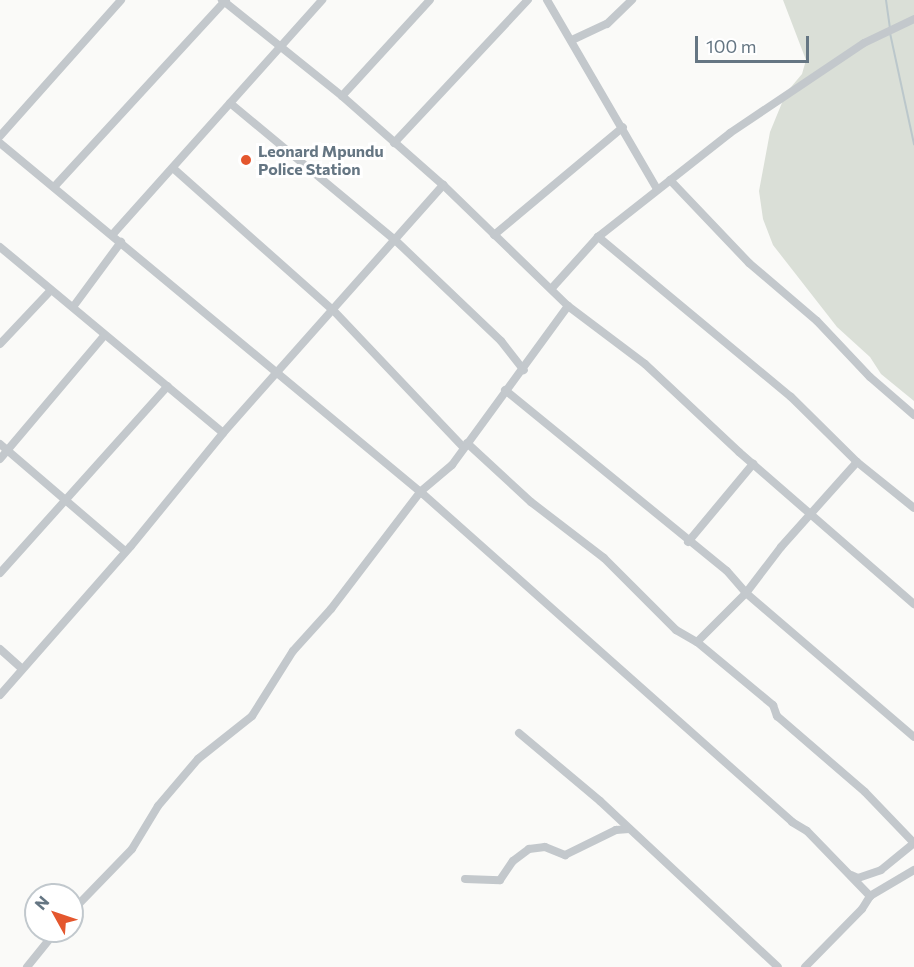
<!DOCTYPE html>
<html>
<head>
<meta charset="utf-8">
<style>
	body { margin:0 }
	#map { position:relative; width:914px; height:967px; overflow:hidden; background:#fafaf8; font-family:Commissioner,sans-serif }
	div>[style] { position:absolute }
	.green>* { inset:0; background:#dadfd7 }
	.stream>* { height:2px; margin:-1px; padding:0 1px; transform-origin:1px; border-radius:1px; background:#bbc7cb }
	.minor>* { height:8px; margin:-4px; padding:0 4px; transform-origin:4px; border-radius:4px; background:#c3c8cc }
	.dots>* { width:16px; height:16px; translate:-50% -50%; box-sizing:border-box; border:3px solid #fff; border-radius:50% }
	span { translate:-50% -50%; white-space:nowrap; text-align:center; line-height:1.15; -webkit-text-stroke:6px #fff; paint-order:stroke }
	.poi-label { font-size:16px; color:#657683; font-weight:700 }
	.left { translate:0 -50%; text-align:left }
	.north { position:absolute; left:24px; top:883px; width:60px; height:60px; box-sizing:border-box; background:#fff; border:2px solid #c1c8cd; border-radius:50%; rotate:310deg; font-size:16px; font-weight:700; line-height:24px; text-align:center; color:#657683 }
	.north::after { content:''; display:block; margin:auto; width:21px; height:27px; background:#e4572e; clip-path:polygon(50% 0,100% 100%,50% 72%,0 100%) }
	.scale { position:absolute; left:695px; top:36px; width:114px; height:27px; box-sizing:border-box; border:3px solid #657683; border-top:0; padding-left:8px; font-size:18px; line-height:21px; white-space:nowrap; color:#657683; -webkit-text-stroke:4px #fff; paint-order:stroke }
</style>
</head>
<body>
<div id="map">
	<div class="green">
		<i style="clip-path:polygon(783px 0,914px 0,914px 401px,881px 374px,870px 357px,837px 327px,773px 245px,763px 219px,759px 191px,770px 132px,786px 93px,802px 74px,806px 60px)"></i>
	</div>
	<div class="stream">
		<i style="left:886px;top:0;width:27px;rotate:82deg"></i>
		<i style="left:890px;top:33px;width:114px;rotate:77.8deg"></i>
	</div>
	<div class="minor">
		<i style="left:547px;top:0;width:219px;rotate:59.8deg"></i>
		<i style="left:572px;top:40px;width:38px;rotate:-25deg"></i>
		<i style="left:607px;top:24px;width:35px;rotate:-44deg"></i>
		<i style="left:342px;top:96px;width:130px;rotate:-47.5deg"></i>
		<i style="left:230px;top:103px;width:213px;rotate:39.7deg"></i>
		<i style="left:394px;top:239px;width:148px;rotate:43.6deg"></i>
		<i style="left:501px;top:341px;width:37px;rotate:52deg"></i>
		<i style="left:0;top:136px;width:182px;rotate:-48.3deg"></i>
		<i style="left:0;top:143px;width:550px;rotate:39.69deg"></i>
		<i style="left:423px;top:494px;width:494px;rotate:41.6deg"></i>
		<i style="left:792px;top:822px;width:17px;rotate:31deg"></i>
		<i style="left:807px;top:831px;width:91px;rotate:45.9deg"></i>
		<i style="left:394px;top:143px;width:196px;rotate:-46.9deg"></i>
		<i style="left:174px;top:169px;width:213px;rotate:41.6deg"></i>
		<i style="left:333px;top:310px;width:190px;rotate:46.5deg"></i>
		<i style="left:670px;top:180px;width:115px;rotate:46.4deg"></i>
		<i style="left:749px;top:263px;width:89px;rotate:40.5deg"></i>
		<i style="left:817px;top:321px;width:77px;rotate:46.6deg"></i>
		<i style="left:870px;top:377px;width:58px;rotate:40.8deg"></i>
		<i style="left:54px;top:187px;width:254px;rotate:-47.4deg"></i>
		<i style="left:113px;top:234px;width:314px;rotate:-48.2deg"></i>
		<i style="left:494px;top:235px;width:168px;rotate:-39.9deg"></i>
		<i style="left:0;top:247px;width:290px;rotate:39.8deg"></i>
		<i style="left:552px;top:288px;width:69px;rotate:-48deg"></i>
		<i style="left:598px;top:237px;width:168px;rotate:-38.2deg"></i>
		<i style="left:730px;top:133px;width:161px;rotate:-33.9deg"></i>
		<i style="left:864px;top:43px;width:55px;rotate:-25.6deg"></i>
		<i style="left:568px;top:306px;width:96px;rotate:37deg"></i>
		<i style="left:645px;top:364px;width:129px;rotate:43.1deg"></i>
		<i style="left:739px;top:452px;width:232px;rotate:41deg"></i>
		<i style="left:73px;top:307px;width:81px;rotate:-53.6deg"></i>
		<i style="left:0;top:344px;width:74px;rotate:-46.6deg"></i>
		<i style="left:505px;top:390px;width:286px;rotate:39.2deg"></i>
		<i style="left:727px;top:571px;width:29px;rotate:49deg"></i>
		<i style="left:746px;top:593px;width:221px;rotate:40.6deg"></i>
		<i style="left:467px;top:443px;width:87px;rotate:42.7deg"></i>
		<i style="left:531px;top:502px;width:92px;rotate:37.5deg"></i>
		<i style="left:604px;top:558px;width:102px;rotate:45deg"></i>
		<i style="left:676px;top:630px;width:24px;rotate:30deg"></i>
		<i style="left:697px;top:642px;width:69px;rotate:-45deg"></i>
		<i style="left:746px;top:593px;width:58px;rotate:-52.7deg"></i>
		<i style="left:781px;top:547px;width:114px;rotate:-48.2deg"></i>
		<i style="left:857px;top:462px;width:93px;rotate:-135.4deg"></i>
		<i style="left:791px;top:397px;width:251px;rotate:-140.3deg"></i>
		<i style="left:0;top:444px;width:165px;rotate:40.6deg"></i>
		<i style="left:0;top:459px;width:161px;rotate:-49.8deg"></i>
		<i style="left:857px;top:462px;width:73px;rotate:38.9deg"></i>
		<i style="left:688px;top:542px;width:102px;rotate:-50.2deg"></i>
		<i style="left:0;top:573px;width:251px;rotate:-48.1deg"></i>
		<i style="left:697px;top:642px;width:99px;rotate:39.7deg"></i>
		<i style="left:773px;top:705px;width:12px;rotate:70deg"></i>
		<i style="left:777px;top:716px;width:116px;rotate:40.8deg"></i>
		<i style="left:865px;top:792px;width:71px;rotate:46.1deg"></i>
		<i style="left:0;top:649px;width:27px;rotate:42deg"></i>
		<i style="left:0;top:695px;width:198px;rotate:-48.7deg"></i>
		<i style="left:131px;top:546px;width:146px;rotate:-50.8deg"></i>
		<i style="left:223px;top:433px;width:332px;rotate:-48.4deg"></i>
		<i style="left:519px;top:733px;width:106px;rotate:40deg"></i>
		<i style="left:600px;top:801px;width:243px;rotate:43deg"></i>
		<i style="left:851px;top:875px;width:8px;rotate:23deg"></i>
		<i style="left:858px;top:878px;width:24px;rotate:-19deg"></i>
		<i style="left:881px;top:870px;width:43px;rotate:-39.3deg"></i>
		<i style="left:465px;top:879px;width:35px;rotate:2deg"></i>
		<i style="left:500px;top:880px;width:23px;rotate:-56deg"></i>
		<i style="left:513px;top:861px;width:20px;rotate:-37deg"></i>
		<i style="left:529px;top:849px;width:16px;rotate:-7deg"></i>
		<i style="left:545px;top:847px;width:22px;rotate:22deg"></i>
		<i style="left:565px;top:855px;width:57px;rotate:-26.1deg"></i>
		<i style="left:616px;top:830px;width:13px;rotate:-4deg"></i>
		<i style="left:72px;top:911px;width:86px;rotate:-45.9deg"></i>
		<i style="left:132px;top:849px;width:50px;rotate:-58.8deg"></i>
		<i style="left:158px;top:806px;width:62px;rotate:-49.6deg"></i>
		<i style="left:198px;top:759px;width:69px;rotate:-38.5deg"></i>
		<i style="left:252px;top:716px;width:77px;rotate:-57.8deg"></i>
		<i style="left:293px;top:651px;width:57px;rotate:-47.9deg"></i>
		<i style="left:331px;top:609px;width:147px;rotate:-52.7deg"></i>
		<i style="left:420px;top:492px;width:42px;rotate:-40.2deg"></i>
		<i style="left:452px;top:465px;width:197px;rotate:-53.9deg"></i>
		<i style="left:568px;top:306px;width:174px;rotate:-135.9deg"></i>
		<i style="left:443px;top:185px;width:135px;rotate:-138.6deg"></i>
		<i style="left:342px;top:96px;width:154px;rotate:-141.3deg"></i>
		<i style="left:27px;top:967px;width:46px;rotate:-51.1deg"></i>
		<i style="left:805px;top:967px;width:81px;rotate:-45.5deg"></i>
		<i style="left:862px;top:909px;width:15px;rotate:-58deg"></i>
		<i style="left:870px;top:896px;width:51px;rotate:-30.6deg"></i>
	</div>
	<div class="dots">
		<i style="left:246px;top:160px;background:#e4572e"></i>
	</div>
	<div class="poi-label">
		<span class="left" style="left:258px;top:160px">Leonard Mpundu<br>Police Station</span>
	</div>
	<div class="north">N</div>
	<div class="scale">100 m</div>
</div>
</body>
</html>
